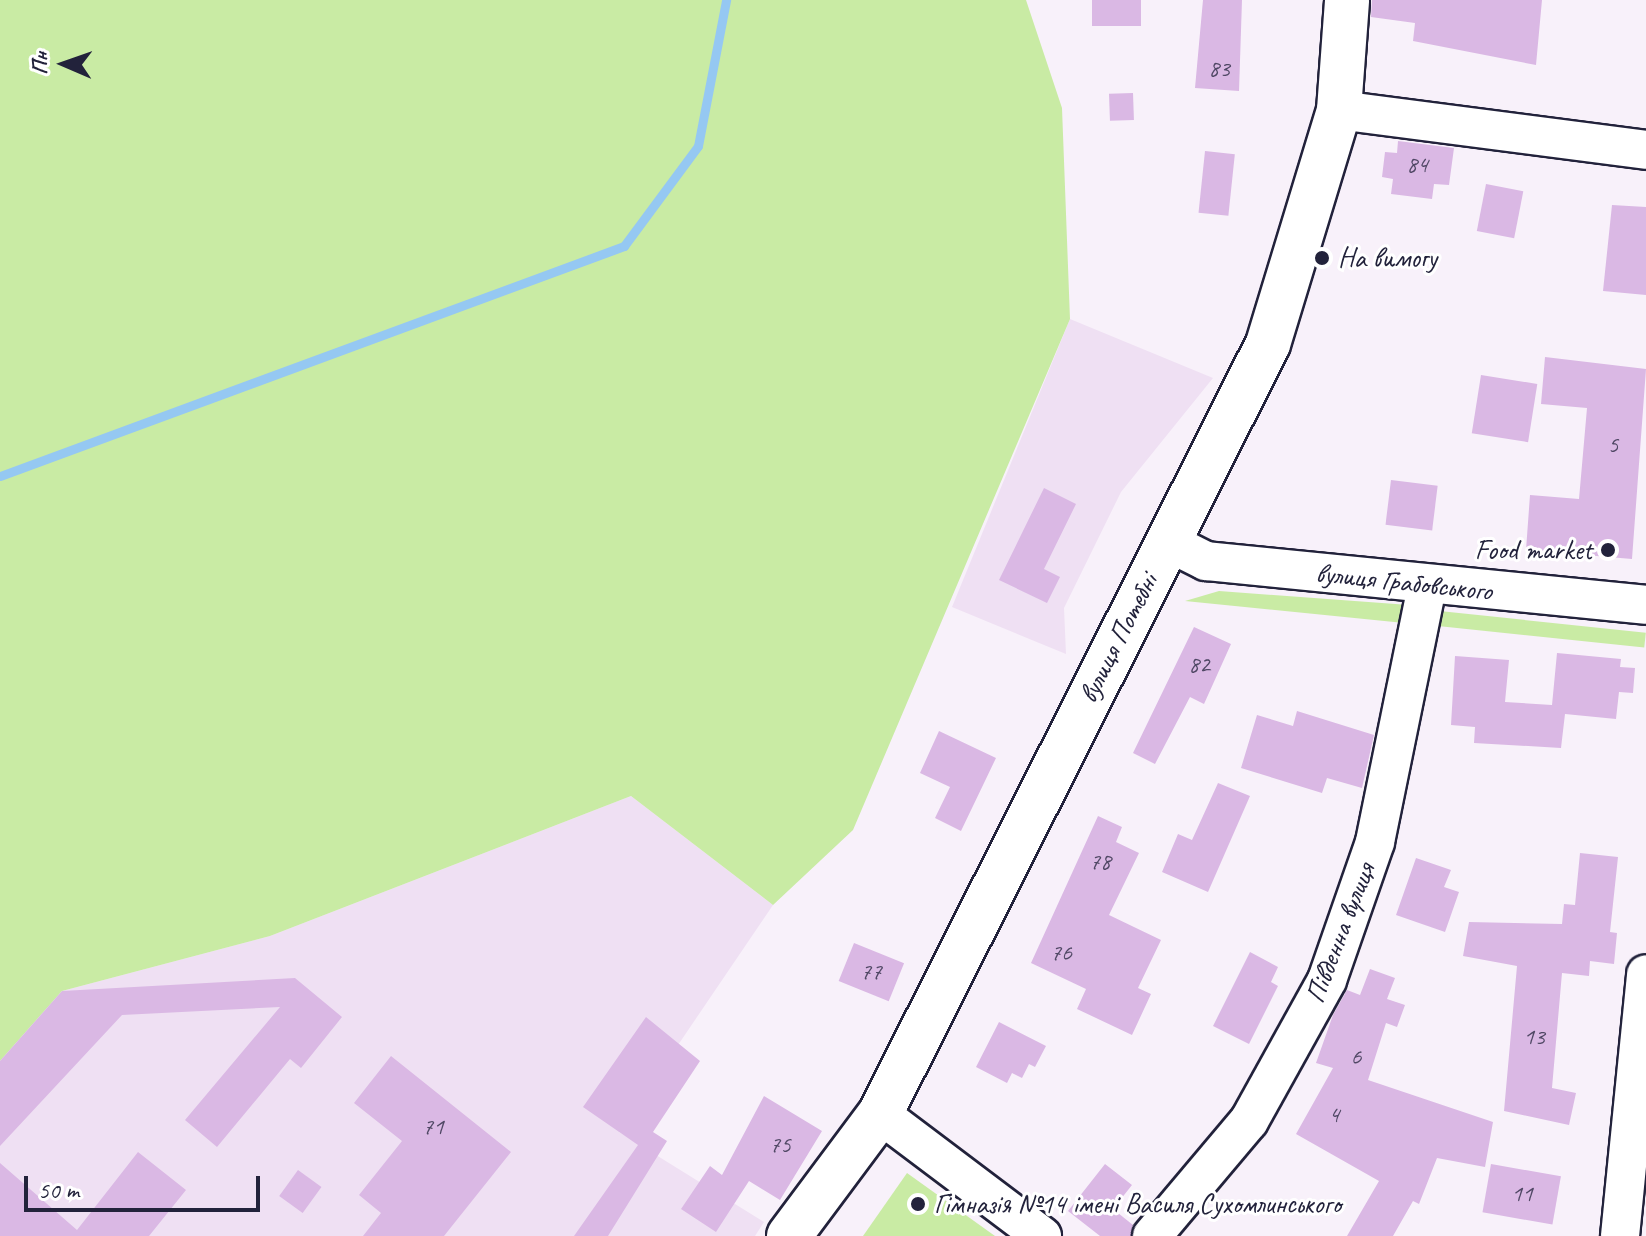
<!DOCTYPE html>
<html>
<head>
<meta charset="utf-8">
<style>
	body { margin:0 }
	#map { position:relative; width:1646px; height:1236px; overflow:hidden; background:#f8f1fa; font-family:Caveat,sans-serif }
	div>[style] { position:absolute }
	.built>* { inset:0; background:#efe0f3 }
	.green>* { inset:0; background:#c9eba4; transform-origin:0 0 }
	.stream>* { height:9px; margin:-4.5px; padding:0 4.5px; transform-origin:4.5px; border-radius:4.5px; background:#95c8f2 }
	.building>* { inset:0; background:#dab8e4; transform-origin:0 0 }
	.roads { filter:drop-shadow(2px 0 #22223b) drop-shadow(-2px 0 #22223b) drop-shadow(0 2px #22223b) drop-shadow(0 -2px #22223b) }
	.minor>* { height:38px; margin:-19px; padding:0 19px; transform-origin:19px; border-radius:19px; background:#fff }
	.tertiary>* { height:44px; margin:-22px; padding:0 22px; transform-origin:22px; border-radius:22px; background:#fff }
	.dots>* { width:22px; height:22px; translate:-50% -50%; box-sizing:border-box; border:4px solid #fff; border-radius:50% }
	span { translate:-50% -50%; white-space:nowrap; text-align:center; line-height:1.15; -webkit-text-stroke:6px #fff; paint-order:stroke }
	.number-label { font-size:24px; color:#504865 }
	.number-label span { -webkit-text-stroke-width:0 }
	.poi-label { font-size:28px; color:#22223b }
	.left { translate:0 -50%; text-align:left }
	.right { translate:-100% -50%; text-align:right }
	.street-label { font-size:28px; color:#22223b }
	.north { position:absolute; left:24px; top:24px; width:80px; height:80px; -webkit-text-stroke:6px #fff; paint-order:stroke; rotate:272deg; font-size:22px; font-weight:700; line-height:32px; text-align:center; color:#22223b }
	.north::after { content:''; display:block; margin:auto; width:28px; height:36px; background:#22223b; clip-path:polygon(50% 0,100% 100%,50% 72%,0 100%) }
	.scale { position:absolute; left:24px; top:1176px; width:236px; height:36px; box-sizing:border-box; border:4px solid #22223b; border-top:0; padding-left:10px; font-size:24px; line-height:28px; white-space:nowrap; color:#22223b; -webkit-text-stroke:6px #fff; paint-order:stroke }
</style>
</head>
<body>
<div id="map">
	<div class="built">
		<i style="clip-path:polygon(1070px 319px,1213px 378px,1121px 492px,1064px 608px,1066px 654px,952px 607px)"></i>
		<i style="clip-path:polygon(631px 796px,773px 905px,619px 1132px,764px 1222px,755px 1236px,0 1236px,0 1061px,62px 991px,270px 936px)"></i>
	</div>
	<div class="green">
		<i style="clip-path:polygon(0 0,1026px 0,1062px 108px,1070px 319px,853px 830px,773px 905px,631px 796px,270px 936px,62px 991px,0 1061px)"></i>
		<i style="clip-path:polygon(1219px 591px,1409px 605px,1414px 624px,1185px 601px)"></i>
		<i style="left:1430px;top:610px;width:217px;height:15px;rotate:6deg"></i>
		<i style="clip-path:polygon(907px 1173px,995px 1236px,863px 1236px)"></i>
	</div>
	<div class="stream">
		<i style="left:0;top:476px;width:665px;rotate:-20.23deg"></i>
		<i style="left:624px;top:246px;width:124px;rotate:-53.5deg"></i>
		<i style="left:698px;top:146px;width:149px;rotate:-79.1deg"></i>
	</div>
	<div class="building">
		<i style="left:1092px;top:0;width:49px;height:26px"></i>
		<i style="clip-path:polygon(1203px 0,1242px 0,1239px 91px,1195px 88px)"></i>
		<i style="clip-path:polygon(1372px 0,1542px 0,1536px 65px,1413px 41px,1415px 23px,1371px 17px)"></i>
		<i style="left:1133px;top:93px;width:27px;height:24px;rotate:88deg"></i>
		<i style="clip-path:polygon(1398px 141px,1454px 148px,1449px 185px,1434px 184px,1432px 199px,1391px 194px,1393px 179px,1382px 177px,1385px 152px,1397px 153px)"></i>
		<i style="left:1205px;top:151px;width:30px;height:62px;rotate:6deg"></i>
		<i style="left:1486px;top:184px;width:38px;height:48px;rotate:11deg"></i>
		<i style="clip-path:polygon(1612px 205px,1646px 207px,1646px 295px,1603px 291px)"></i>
		<i style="clip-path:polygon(1545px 357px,1646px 369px,1632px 559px,1526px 550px,1530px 495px,1579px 499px,1587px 408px,1541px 404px)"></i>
		<i style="left:1481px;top:375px;width:57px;height:59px;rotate:9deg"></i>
		<i style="left:1391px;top:480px;width:47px;height:45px;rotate:7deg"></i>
		<i style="clip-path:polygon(1044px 488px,1076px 504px,1044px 569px,1060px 577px,1047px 603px,999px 580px)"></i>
		<i style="clip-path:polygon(1194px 627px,1231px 644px,1204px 704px,1190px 697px,1155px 764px,1133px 753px)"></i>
		<i style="clip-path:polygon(1557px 653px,1621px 659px,1620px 667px,1635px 668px,1633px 693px,1619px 692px,1616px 719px,1565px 714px,1561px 748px,1474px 743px,1475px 727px,1451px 725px,1455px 656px,1509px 660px,1505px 702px,1552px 705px)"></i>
		<i style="clip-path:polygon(1297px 711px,1374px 735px,1362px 788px,1327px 778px,1322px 793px,1241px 768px,1257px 715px,1293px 726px)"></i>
		<i style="clip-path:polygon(939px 731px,996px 758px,961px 831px,935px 818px,950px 787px,920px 773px)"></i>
		<i style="clip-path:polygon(1218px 783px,1250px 796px,1208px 892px,1162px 872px,1178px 834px,1192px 840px)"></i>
		<i style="clip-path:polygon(1098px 816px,1122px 827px,1116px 842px,1139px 853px,1109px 915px,1161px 940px,1138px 988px,1151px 994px,1132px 1035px,1077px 1009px,1086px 989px,1031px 963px)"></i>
		<i style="clip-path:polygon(1580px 853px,1618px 857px,1610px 932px,1617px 933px,1614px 964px,1590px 961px,1589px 976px,1562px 973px,1552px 1088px,1576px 1093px,1569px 1125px,1504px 1111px,1517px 966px,1463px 956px,1469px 922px,1562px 924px,1564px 904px,1575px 905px)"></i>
		<i style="clip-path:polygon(1416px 858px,1451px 870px,1444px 887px,1459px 892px,1445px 932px,1396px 915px)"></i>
		<i style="left:854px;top:943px;width:54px;height:41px;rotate:22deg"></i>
		<i style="clip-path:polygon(1250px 952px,1278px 967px,1271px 982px,1278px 986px,1249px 1044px,1213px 1026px)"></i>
		<i style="clip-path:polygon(1370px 969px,1395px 978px,1387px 999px,1405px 1005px,1397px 1027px,1386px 1023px,1368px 1080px,1493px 1122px,1485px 1167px,1437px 1158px,1419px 1204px,1413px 1201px,1393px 1236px,1347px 1236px,1379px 1181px,1296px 1134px,1333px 1068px,1316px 1063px,1333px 1015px,1347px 990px,1360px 995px)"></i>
		<i style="clip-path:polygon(295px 978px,342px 1017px,301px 1068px,290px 1059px,217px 1147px,185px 1120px,280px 1007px,122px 1015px,0 1146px,0 1061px,62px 991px)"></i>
		<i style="clip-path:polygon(646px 1017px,700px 1061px,653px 1132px,667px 1141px,608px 1236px,574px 1236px,638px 1145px,583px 1107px)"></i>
		<i style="clip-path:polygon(999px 1022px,1046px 1046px,1035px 1067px,1029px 1064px,1022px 1078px,1012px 1073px,1007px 1083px,976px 1067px)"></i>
		<i style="clip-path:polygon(391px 1056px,511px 1152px,444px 1236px,363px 1236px,381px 1213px,359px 1195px,402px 1141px,354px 1103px)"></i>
		<i style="clip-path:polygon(764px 1096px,822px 1131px,780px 1200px,749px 1181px,716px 1232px,681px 1209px,710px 1166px,722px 1175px)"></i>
		<i style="clip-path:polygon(138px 1152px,186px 1190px,149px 1236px,0 1236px,0 1163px,77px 1230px)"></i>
		<i style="clip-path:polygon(1105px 1164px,1132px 1185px,1113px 1209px,1133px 1225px,1131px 1236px,1100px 1236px,1068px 1211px)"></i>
		<i style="left:1491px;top:1164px;width:71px;height:49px;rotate:10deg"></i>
		<i style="left:298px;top:1170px;width:29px;height:32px;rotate:36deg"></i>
	</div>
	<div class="roads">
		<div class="minor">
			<i style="left:1339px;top:110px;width:310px;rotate:7.4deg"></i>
			<i style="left:1166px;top:541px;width:45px;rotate:26.6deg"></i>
			<i style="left:1206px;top:561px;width:442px;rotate:5.7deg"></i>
			<i style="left:880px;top:1114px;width:203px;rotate:37deg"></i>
			<i style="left:1152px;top:1236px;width:150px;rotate:-49.9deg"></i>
			<i style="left:1249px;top:1121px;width:161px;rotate:-61deg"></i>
			<i style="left:1327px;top:980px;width:146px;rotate:-70.8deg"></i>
			<i style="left:1375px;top:842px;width:261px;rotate:-78.5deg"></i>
			<i style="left:1620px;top:1236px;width:263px;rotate:-84.3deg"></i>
		</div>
		<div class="tertiary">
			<i style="left:789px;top:1236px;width:152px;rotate:-53.3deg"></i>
			<i style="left:880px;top:1114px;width:862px;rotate:-63.26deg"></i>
			<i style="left:1268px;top:344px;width:245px;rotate:-73.1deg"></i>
			<i style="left:1339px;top:110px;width:110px;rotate:-85.8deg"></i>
		</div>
	</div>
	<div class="dots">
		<i style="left:1322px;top:258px;background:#22223b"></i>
		<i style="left:1608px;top:550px;background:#22223b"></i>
		<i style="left:918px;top:1204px;background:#22223b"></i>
	</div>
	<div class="number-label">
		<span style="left:1219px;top:69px">83</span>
		<span style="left:1417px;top:165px">84</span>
		<span style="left:1613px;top:445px">5</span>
		<span style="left:1199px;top:665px">82</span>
		<span style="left:1100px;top:862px">78</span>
		<span style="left:1061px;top:953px">76</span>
		<span style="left:871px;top:972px">77</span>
		<span style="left:1534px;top:1037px">13</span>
		<span style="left:1356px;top:1057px">6</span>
		<span style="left:1334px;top:1115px">4</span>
		<span style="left:433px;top:1127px">71</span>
		<span style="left:780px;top:1145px">75</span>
		<span style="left:1522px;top:1194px">11</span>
	</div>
	<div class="poi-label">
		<span class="left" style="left:1338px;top:258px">На вимогу</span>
		<span class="right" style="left:1592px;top:550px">Food market</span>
		<span class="left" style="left:934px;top:1204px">Гімназія №14 імені Василя Сухомлинського</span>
	</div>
	<div class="street-label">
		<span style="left:1404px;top:582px;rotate:6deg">вулиця Грабовського</span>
		<span style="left:1118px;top:638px;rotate:-63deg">вулиця Потебні</span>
		<span style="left:1340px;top:933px;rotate:-69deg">Південна вулиця</span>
	</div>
	<div class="north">Пн</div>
	<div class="scale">50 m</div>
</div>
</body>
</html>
